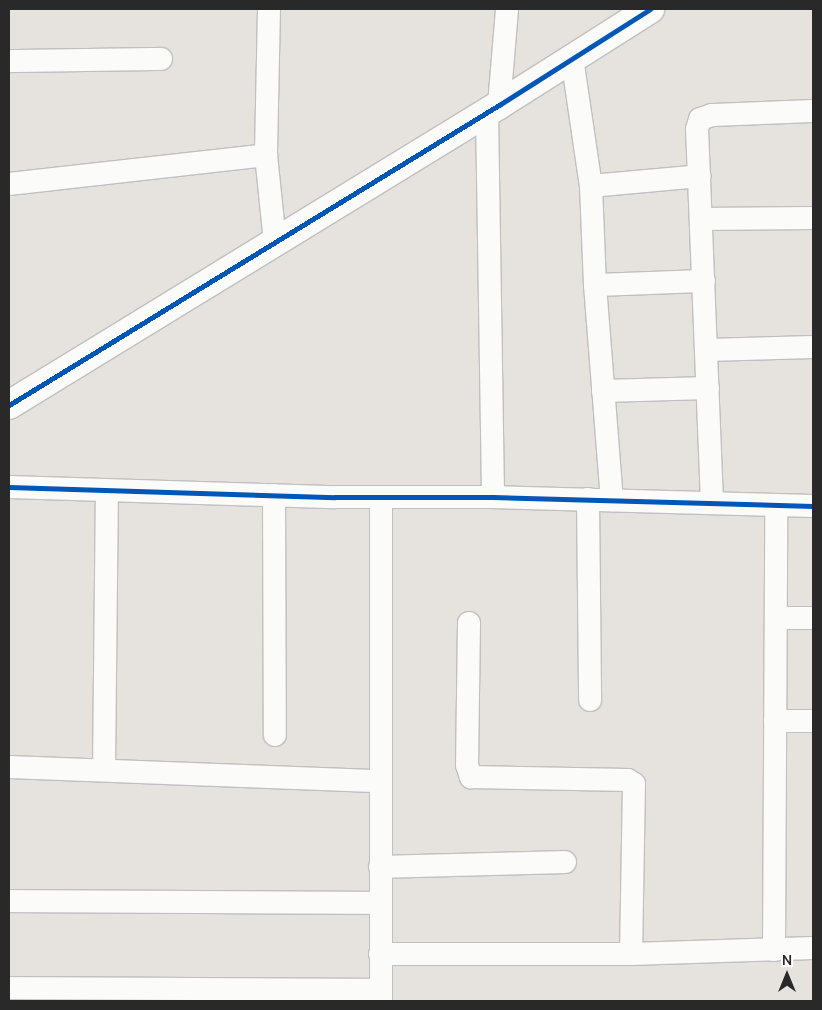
<!DOCTYPE html>
<html>
<head>
<meta charset="utf-8">
<style>
	body { margin:0 }
	#map { position:relative; width:822px; height:1010px; overflow:hidden; background:#e6e3df; font-family:Manrope,sans-serif }
	div>[style] { position:absolute }
	.roads { filter:drop-shadow(1px 0 #c1bfc0) drop-shadow(-1px 0 #c1bfc0) drop-shadow(0 1px #c1bfc0) drop-shadow(0 -1px #c1bfc0) }
	.minor>* { height:22px; margin:-11px; padding:0 11px; transform-origin:11px; border-radius:11px; background:#fbfbfa }
	.tertiary>* { height:28px; margin:-14px; padding:0 14px; transform-origin:14px; border-radius:14px; background:#fbfbfa }
	.cycleway>* { height:5px; margin:-2.5px; padding:0 2.5px; transform-origin:2.5px; border-radius:2.5px; background:#0057b8 }
	span { translate:-50% -50%; white-space:nowrap; text-align:center; line-height:1.15; -webkit-text-stroke:4px #fff; paint-order:stroke }
	.frame { position:absolute; inset:0; border:10px solid #292929; pointer-events:none }
	.north { position:absolute; left:762px; top:950px; width:50px; height:50px; -webkit-text-stroke:4px #fff; paint-order:stroke; rotate:0deg; font-size:14px; font-weight:700; line-height:20px; text-align:center; color:#292929 }
	.north::after { content:''; display:block; margin:auto; width:18px; height:22px; background:#292929; clip-path:polygon(50% 0,100% 100%,50% 72%,0 100%) }
</style>
</head>
<body>
<div id="map">
	<div class="roads">
		<div class="minor">
			<i style="left:269px;top:9px;width:146px;rotate:91.2deg"></i>
			<i style="left:266px;top:155px;width:87px;rotate:84.1deg"></i>
			<i style="left:572px;top:58px;width:129px;rotate:81.6deg"></i>
			<i style="left:591px;top:186px;width:99px;rotate:87.7deg"></i>
			<i style="left:595px;top:285px;width:216px;rotate:85.5deg"></i>
			<i style="left:9px;top:61px;width:152px;rotate:-0.8deg"></i>
			<i style="left:499px;top:105px;width:96px;rotate:-85.2deg"></i>
			<i style="left:487px;top:112px;width:385px;rotate:89.1deg"></i>
			<i style="left:9px;top:184px;width:259px;rotate:-6.4deg"></i>
			<i style="left:591px;top:186px;width:109px;rotate:-5.2deg"></i>
			<i style="left:701px;top:219px;width:112px;rotate:-0.5deg"></i>
			<i style="left:595px;top:285px;width:109px;rotate:-2.1deg"></i>
			<i style="left:707px;top:350px;width:106px;rotate:-1.6deg"></i>
			<i style="left:603px;top:391px;width:105px;rotate:-1.6deg"></i>
			<i style="left:9px;top:487px;width:326px;rotate:1.8deg"></i>
			<i style="left:335px;top:497px;width:158px"></i>
			<i style="left:493px;top:497px;width:320px;rotate:1.6deg"></i>
			<i style="left:274px;top:495px;width:240px;rotate:89.8deg"></i>
			<i style="left:588px;top:499px;width:201px;rotate:89.4deg"></i>
			<i style="left:712px;top:502px;width:373px;rotate:-92.3deg"></i>
			<i style="left:697px;top:129px;width:10px;rotate:-73deg"></i>
			<i style="left:700px;top:119px;width:13px;rotate:-18deg"></i>
			<i style="left:712px;top:115px;width:101px;rotate:-2.3deg"></i>
			<i style="left:776px;top:618px;width:37px"></i>
			<i style="left:469px;top:623px;width:142px;rotate:90.8deg"></i>
			<i style="left:467px;top:765px;width:13px;rotate:72deg"></i>
			<i style="left:471px;top:777px;width:157px;rotate:1.1deg"></i>
			<i style="left:628px;top:780px;width:7px;rotate:34deg"></i>
			<i style="left:634px;top:784px;width:170px;rotate:91deg"></i>
			<i style="left:775px;top:721px;width:38px"></i>
			<i style="left:9px;top:767px;width:371px;rotate:2.2deg"></i>
			<i style="left:104px;top:770px;width:279px;rotate:-89.4deg"></i>
			<i style="left:380px;top:867px;width:185px;rotate:-1.5deg"></i>
			<i style="left:9px;top:901px;width:371px;rotate:0.3deg"></i>
			<i style="left:774px;top:950px;width:445px;rotate:-89.7deg"></i>
			<i style="left:380px;top:954px;width:251px"></i>
			<i style="left:631px;top:954px;width:182px;rotate:-1.9deg"></i>
			<i style="left:9px;top:988px;width:372px;rotate:0.3deg"></i>
			<i style="left:381px;top:1001px;width:503px;rotate:-90deg"></i>
		</div>
		<div class="tertiary">
			<i style="left:9px;top:405px;width:575px;rotate:-31.48deg"></i>
			<i style="left:499px;top:105px;width:179px;rotate:-32.4deg"></i>
		</div>
	</div>
	<div class="cycleway">
		<i style="left:9px;top:405px;width:575px;rotate:-31.48deg"></i>
		<i style="left:499px;top:105px;width:179px;rotate:-32.4deg"></i>
		<i style="left:9px;top:487px;width:326px;rotate:1.8deg"></i>
		<i style="left:335px;top:497px;width:158px"></i>
		<i style="left:493px;top:497px;width:320px;rotate:1.6deg"></i>
	</div>
	<div class="frame"></div>
	<div class="north">N</div>
</div>
</body>
</html>
